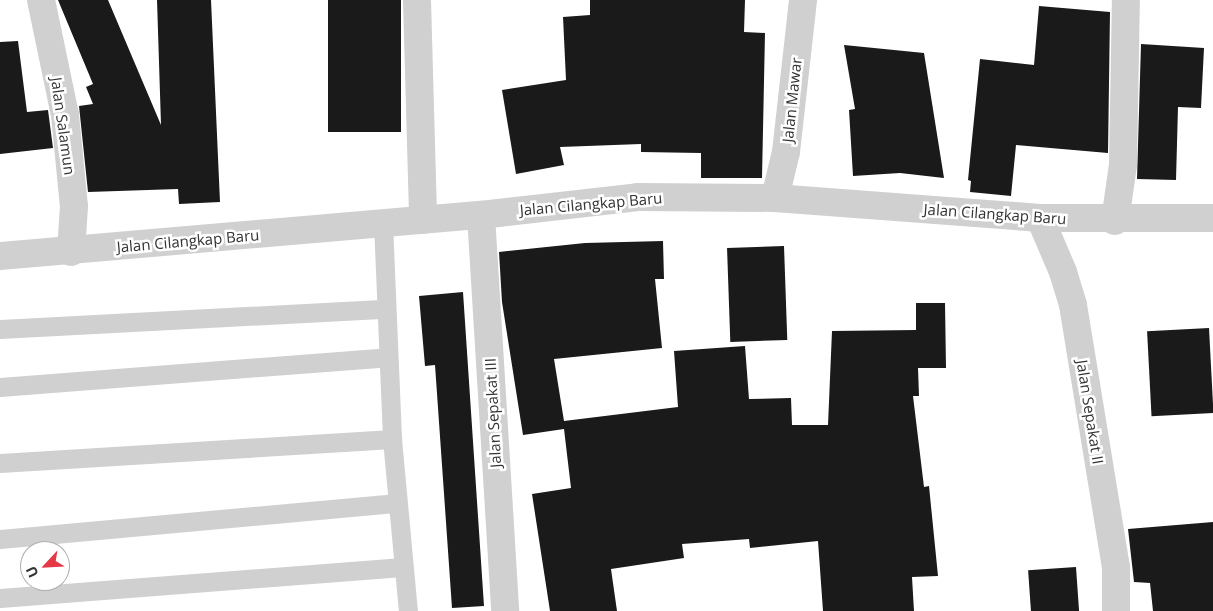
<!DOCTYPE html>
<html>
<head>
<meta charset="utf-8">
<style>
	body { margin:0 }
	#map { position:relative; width:1213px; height:611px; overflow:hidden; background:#fff; font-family:"Open Sans",sans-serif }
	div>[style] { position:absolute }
	.building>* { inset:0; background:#1a1a1a; transform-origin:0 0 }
	.service>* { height:19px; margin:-9.5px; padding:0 9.5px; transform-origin:9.5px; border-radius:9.5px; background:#d0d0d0 }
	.minor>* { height:28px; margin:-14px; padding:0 14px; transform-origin:14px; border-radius:14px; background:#d0d0d0 }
	.tertiary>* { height:28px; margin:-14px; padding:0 14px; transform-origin:14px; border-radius:14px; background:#d0d0d0 }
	span { translate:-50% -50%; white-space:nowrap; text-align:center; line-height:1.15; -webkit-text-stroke:5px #fff; paint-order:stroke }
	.street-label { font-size:15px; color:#333 }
	.north { position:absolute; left:20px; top:541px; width:50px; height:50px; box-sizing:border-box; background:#fff; border:1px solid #adadad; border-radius:50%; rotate:245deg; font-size:14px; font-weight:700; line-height:20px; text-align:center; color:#333 }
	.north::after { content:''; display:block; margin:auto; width:18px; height:22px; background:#e63946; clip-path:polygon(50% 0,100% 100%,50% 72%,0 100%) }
</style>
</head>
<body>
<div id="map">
	<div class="building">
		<i style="clip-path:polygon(58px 0,108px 0,161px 125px,157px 0,211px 0,220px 202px,179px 204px,178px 189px,88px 192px,79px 106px,93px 104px,86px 87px,93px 84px)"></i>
		<i style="left:328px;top:0;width:73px;height:132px"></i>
		<i style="clip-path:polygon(590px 0,745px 0,744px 32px,765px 33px,762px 178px,701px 178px,701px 153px,641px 152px,641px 144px,560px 147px,564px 165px,516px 174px,502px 90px,566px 80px,563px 17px,590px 15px)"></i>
		<i style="clip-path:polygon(1039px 6px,1110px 12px,1108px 153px,1016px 145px,1011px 196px,970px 192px,971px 181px,968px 180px,980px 59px,1034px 65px)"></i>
		<i style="clip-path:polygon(18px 41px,27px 112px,48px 110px,53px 148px,0 154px,0 42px)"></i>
		<i style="clip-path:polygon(1141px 44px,1204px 48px,1201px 108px,1178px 107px,1176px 180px,1137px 179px)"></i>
		<i style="clip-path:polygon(844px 45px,924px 53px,944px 178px,900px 173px,853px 176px,849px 110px,855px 109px)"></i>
		<i style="clip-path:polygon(663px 241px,664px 279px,655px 279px,662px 348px,554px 359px,564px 421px,678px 407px,674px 351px,745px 346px,749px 399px,791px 398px,792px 425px,828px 425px,832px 331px,916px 330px,916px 303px,945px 303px,946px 368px,918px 368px,919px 396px,913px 396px,924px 487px,929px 486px,938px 576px,912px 577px,914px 611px,823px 611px,818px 541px,750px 548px,749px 539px,682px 544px,684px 558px,611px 569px,617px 611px,550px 611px,532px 494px,571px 488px,564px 429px,523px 435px,502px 302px,499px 252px,585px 243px)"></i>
		<i style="left:784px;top:246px;width:94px;height:57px;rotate:88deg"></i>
		<i style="clip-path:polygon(463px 292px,484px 606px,452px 608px,435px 365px,425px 366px,419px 296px)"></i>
		<i style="left:1209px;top:328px;width:85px;height:62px;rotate:87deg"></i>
		<i style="clip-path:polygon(1213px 522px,1213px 611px,1153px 611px,1150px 583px,1134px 582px,1128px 529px)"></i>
		<i style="left:1076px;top:567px;width:44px;height:48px;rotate:86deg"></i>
	</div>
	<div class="service">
		<i style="left:383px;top:223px;width:216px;rotate:87.6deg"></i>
		<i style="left:392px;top:439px;width:173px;rotate:84.7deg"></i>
		<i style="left:0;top:329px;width:386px;rotate:-3deg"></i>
		<i style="left:0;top:387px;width:389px;rotate:-4.4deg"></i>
		<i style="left:0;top:463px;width:393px;rotate:-3.5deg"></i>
		<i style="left:0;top:539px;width:399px;rotate:-5.2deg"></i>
		<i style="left:0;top:598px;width:404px;rotate:-4.4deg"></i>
	</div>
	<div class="minor">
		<i style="left:41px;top:0;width:117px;rotate:78.2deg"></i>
		<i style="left:65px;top:115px;width:91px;rotate:84.4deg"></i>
		<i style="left:74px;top:206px;width:46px;rotate:93.7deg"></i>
		<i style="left:417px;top:0;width:220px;rotate:88.4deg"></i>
		<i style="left:775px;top:198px;width:47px;rotate:-76.6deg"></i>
		<i style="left:786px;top:152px;width:153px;rotate:-83.6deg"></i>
		<i style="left:481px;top:215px;width:397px;rotate:86.5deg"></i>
		<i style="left:1040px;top:218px;width:59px;rotate:66.9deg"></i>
		<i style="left:1063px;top:272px;width:34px;rotate:73deg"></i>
		<i style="left:1073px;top:305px;width:266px;rotate:80.7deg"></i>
		<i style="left:1116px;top:568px;width:43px;rotate:90deg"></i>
		<i style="left:1115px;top:221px;width:57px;rotate:-81.9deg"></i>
		<i style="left:1123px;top:165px;width:165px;rotate:-89deg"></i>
	</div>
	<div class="tertiary">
		<i style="left:0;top:256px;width:483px;rotate:-4.9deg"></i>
		<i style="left:481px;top:215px;width:158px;rotate:-6.5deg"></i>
		<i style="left:638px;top:197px;width:137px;rotate:0.4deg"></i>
		<i style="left:775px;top:198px;width:266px;rotate:4.3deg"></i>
		<i style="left:1040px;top:218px;width:173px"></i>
	</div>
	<div class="street-label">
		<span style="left:792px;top:100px;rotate:-84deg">Jalan Mawar</span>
		<span style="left:63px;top:126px;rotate:82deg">Jalan Salamun</span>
		<span style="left:591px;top:204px;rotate:-5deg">Jalan Cilangkap Baru</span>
		<span style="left:995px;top:214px;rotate:4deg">Jalan Cilangkap Baru</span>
		<span style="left:188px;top:241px;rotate:-5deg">Jalan Cilangkap Baru</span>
		<span style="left:1090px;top:412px;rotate:81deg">Jalan Sepakat II</span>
		<span style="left:493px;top:413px;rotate:-93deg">Jalan Sepakat III</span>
	</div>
	<div class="north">U</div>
</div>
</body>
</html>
